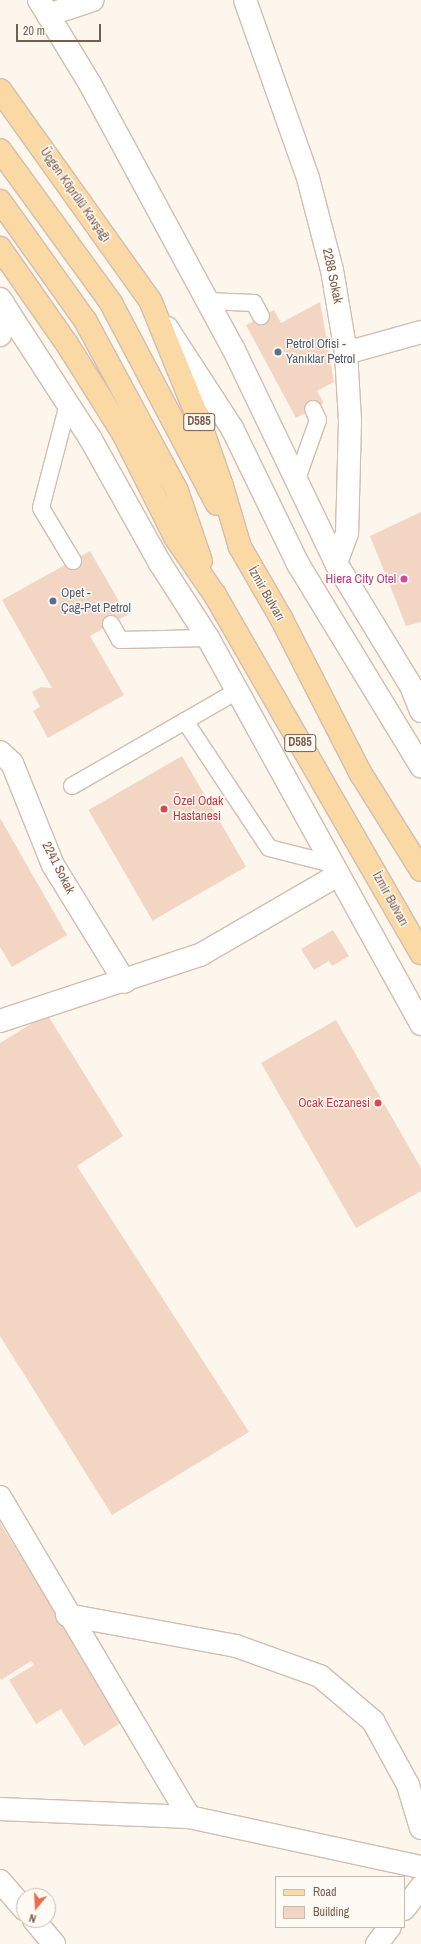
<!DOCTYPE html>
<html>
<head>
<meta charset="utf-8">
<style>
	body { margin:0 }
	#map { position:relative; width:421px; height:1944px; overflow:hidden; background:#fdf6ec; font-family:"Archivo Narrow",sans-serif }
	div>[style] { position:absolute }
	.building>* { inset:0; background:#f3d5c3; transform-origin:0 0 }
	.roads { filter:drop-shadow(1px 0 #d1beb0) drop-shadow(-1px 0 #d1beb0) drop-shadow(0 1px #d1beb0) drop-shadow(0 -1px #d1beb0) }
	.lane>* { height:16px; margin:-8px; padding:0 8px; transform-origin:8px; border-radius:8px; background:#fff }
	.street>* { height:22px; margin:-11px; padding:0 11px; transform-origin:11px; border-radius:11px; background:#fff }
	.secondary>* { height:22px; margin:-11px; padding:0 11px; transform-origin:11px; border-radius:11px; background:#fff }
	.primary>* { height:22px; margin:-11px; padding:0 11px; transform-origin:11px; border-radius:11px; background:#fbd9a5 }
	.dots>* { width:11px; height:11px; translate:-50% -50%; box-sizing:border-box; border:2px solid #fffaf3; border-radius:50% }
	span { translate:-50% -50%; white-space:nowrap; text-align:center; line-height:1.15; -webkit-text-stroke:3px #fffaf3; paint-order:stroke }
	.shield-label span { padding:1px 3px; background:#fffaf3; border:1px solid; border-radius:3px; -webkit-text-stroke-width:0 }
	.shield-label { font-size:12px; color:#7a5c4d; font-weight:700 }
	.street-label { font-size:13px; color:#7a5c4d }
	.service-label { font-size:13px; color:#4e5e75 }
	.left { translate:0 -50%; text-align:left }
	.hotel-label { font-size:13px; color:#b23c85 }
	.right { translate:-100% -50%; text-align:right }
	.health-label { font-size:13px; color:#be3a42 }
	.legend { position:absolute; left:275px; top:1876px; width:130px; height:52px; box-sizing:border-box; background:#fffaf3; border:1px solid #cabbb1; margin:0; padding:5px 7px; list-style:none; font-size:12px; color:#7a5c4d }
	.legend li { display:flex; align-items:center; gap:8px; height:20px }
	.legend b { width:20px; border:1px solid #cabbb1 }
	.north { position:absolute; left:16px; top:1888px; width:40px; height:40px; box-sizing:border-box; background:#fffaf3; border:1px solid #cabbb1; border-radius:50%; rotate:198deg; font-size:11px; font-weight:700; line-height:16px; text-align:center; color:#7a5c4d }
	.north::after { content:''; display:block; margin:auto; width:14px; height:18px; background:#e76f51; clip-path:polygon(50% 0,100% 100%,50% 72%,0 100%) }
	.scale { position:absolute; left:16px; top:24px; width:85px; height:18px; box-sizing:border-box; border:2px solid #7a5c4d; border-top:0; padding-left:5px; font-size:12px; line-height:14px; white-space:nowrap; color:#7a5c4d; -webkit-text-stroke:3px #fffaf3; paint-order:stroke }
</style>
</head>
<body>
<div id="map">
	<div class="building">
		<i style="clip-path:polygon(320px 302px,334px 382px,317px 391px,324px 403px,296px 418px,246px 325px,274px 310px,281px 323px)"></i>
		<i style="clip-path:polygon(421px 512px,421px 622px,406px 626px,370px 536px)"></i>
		<i style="clip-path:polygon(90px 551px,127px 615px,90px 636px,124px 695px,48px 738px,33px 711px,40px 707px,32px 692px,41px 687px,52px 688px,2px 600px)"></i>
		<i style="left:182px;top:756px;width:128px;height:108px;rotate:60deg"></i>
		<i style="clip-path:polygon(0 818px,67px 935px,12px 967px,0 947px)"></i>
		<i style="clip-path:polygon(333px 930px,349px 956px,332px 966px,329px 961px,314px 970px,301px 949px)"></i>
		<i style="clip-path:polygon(47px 1014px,123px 1136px,77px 1166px,249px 1432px,112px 1515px,0 1336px,0 1043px)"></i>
		<i style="clip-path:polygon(336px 1020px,421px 1168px,421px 1191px,356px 1228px,261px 1063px)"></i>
		<i style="clip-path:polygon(0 1523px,124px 1721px,84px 1746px,61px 1709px,36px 1724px,9px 1680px,34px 1665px,31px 1661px,1px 1680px,0 1678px)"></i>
	</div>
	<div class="roads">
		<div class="lane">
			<i style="left:208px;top:301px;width:46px;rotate:2.5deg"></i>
			<i style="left:254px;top:303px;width:15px;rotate:62deg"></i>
			<i style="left:68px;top:404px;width:107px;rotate:104.6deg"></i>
			<i style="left:41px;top:508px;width:62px;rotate:58.9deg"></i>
			<i style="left:297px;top:479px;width:63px;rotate:-70.4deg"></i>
			<i style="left:318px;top:420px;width:12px;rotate:-114deg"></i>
			<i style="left:111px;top:624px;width:18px;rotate:61deg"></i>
			<i style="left:120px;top:640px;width:88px;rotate:-1.3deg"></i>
			<i style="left:185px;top:721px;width:152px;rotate:56.5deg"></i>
			<i style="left:269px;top:848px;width:65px;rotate:14.3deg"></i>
			<i style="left:72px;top:786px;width:190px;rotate:-29.9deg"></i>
		</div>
		<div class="street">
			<i style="left:245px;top:0;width:189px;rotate:70.5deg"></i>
			<i style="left:308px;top:178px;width:95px;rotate:75.4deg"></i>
			<i style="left:332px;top:270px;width:84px;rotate:80.4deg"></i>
			<i style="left:346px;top:353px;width:68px;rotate:86.6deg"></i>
			<i style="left:350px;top:421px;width:112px;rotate:91.5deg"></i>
			<i style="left:347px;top:533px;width:32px;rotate:110deg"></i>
			<i style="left:48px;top:15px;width:47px;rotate:-18.4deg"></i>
			<i style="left:0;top:335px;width:32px;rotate:-85deg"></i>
			<i style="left:346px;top:353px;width:78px;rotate:-15.6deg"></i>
			<i style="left:0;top:752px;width:16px;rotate:43deg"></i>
			<i style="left:12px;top:763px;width:110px;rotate:68.1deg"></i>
			<i style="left:53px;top:865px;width:137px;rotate:58.4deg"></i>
			<i style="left:0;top:1021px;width:211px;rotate:-18.3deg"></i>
			<i style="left:200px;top:955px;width:160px;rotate:-30.1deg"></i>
			<i style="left:0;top:1497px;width:372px;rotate:59.4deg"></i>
			<i style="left:67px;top:1615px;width:172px;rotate:10.4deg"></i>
			<i style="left:236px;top:1646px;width:89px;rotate:19.7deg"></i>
			<i style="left:320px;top:1676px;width:70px;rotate:40.3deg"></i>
			<i style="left:373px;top:1721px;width:73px;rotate:61.3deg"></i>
			<i style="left:408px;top:1785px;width:45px;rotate:73.2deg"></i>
			<i style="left:0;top:1809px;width:189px;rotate:2.4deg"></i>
			<i style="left:189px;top:1817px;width:237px;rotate:12.2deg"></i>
			<i style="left:0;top:1881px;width:37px;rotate:49deg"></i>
			<i style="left:404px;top:1909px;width:28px;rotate:-52deg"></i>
			<i style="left:34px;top:1920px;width:31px;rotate:50deg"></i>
			<i style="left:377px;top:1944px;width:21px;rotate:-53deg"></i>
		</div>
		<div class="secondary">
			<i style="left:39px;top:0;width:98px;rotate:58.7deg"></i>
			<i style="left:90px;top:84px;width:300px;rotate:61.6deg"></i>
			<i style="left:233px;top:348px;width:238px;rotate:64.4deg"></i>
			<i style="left:336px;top:563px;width:144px;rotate:58.6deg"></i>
			<i style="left:411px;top:686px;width:27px;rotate:68deg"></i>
			<i style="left:0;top:299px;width:166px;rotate:57.1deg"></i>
			<i style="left:90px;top:438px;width:143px;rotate:60.8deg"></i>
			<i style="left:160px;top:563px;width:89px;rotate:57.4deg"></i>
			<i style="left:208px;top:638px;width:441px;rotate:61.1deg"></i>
			<i style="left:167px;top:328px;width:119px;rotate:57deg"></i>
			<i style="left:232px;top:428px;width:151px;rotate:64.1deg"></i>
			<i style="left:298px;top:564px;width:237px;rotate:58.7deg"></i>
		</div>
		<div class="primary">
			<i style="left:0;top:90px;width:258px;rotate:54.5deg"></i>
			<i style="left:150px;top:300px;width:133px;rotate:67.9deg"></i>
			<i style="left:200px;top:423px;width:67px;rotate:70.8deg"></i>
			<i style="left:222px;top:486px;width:64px;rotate:73.6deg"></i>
			<i style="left:240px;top:547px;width:82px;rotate:60deg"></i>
			<i style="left:281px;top:618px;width:175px;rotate:62.9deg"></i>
			<i style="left:361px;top:774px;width:113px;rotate:58deg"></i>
			<i style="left:0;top:150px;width:189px;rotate:54deg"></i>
			<i style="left:111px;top:303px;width:227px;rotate:62.2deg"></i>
			<i style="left:0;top:201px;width:146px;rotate:54.5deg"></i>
			<i style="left:85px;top:320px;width:194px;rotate:61.7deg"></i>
			<i style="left:177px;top:491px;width:74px;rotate:71.1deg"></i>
			<i style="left:0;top:248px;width:117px;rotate:55.1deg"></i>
			<i style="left:67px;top:344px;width:107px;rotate:57.9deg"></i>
			<i style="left:124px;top:435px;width:114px;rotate:63.4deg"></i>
			<i style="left:175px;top:537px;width:70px;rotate:55.4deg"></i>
			<i style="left:215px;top:595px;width:413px;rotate:60.1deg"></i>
		</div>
	</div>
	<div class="dots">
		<i style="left:278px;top:352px;background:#5c6f8a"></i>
		<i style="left:404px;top:579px;background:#d1479c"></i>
		<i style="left:53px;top:601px;background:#5c6f8a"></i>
		<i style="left:164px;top:809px;background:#e0444e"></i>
		<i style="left:378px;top:1103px;background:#e0444e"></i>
	</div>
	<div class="shield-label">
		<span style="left:199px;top:422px">D585</span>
		<span style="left:300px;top:743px">D585</span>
	</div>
	<div class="street-label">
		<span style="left:75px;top:195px;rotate:55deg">Üçgen Köprülü Kavşağı</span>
		<span style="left:332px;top:276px;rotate:78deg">2288 Sokak</span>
		<span style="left:266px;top:594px;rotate:60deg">İzmir Bulvarı</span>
		<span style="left:58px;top:868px;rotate:63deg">2241 Sokak</span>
		<span style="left:390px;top:899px;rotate:61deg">İzmir Bulvarı</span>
	</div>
	<div class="service-label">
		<span class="left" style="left:286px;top:352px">Petrol Ofisi -<br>Yanıklar Petrol</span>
		<span class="left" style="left:61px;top:601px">Opet -<br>Çağ-Pet Petrol</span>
	</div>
	<div class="hotel-label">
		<span class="right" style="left:396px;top:579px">Hiera City Otel</span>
	</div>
	<div class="health-label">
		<span class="left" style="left:173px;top:809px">Özel Odak<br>Hastanesi</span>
		<span class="right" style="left:370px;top:1103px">Ocak Eczanesi</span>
	</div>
	<ul class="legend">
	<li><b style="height:5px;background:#fbd9a5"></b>Road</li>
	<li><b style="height:11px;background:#f3d5c3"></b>Building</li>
	</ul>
	<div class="north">N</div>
	<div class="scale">20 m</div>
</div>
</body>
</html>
